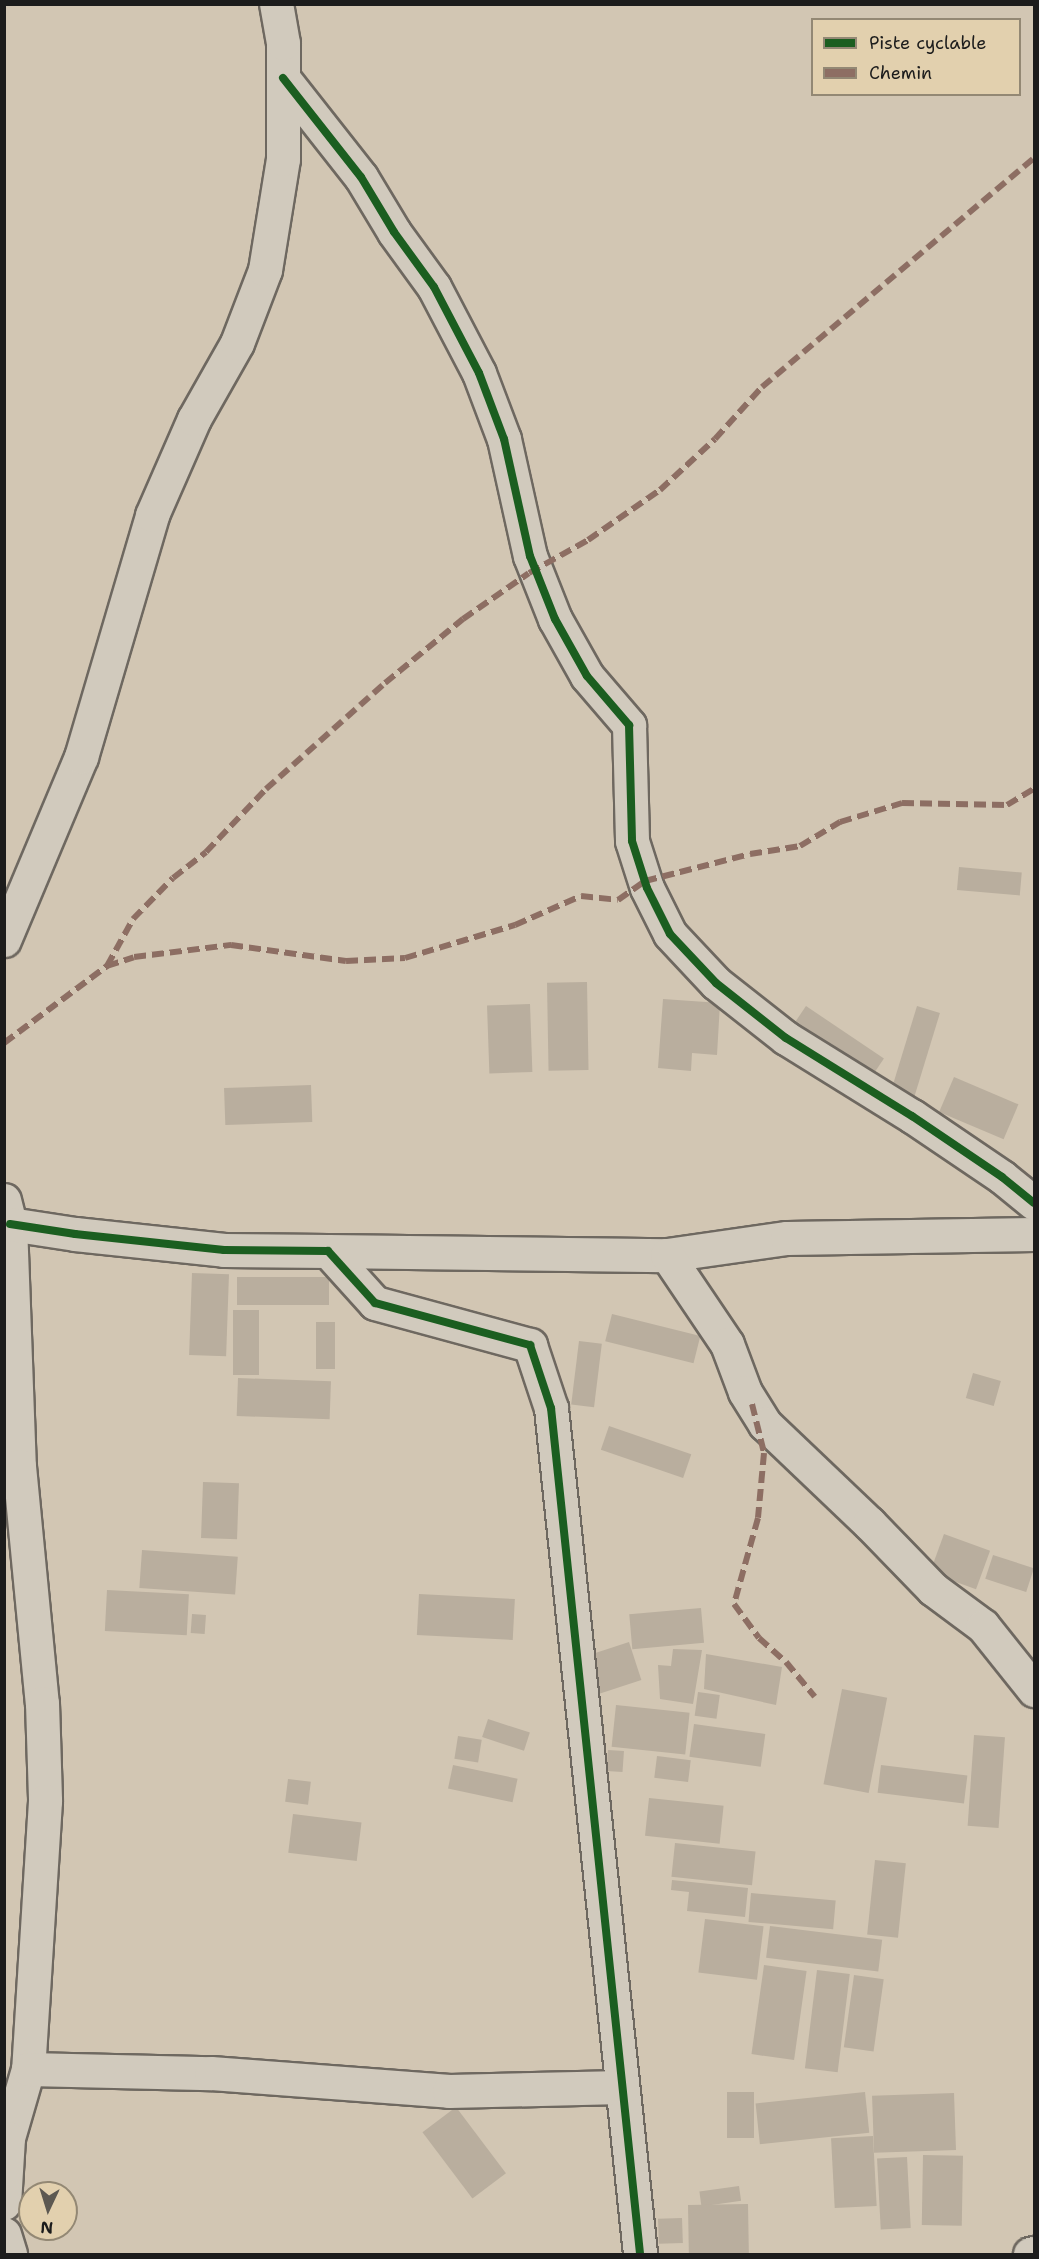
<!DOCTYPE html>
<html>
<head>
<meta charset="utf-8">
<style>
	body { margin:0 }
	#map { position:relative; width:1039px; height:2259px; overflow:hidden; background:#d2c6b3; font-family:"Shantell Sans",sans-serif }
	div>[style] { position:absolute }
	.building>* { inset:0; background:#b9ae9e; transform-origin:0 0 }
	.roads { filter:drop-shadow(2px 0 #6e6860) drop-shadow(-2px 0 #6e6860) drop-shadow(0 2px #6e6860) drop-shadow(0 -2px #6e6860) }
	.minor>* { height:33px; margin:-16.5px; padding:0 16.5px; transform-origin:16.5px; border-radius:16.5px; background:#d1cabd }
	.quiet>* { height:6px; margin-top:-3px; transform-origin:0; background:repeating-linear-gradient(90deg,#8d6e63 0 12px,transparent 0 18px) }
	.cycleway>* { height:8px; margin:-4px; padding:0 4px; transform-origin:4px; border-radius:4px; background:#1b5e20 }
	span { translate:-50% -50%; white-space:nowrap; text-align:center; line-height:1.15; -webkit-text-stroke:4.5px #e2d0ae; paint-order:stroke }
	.frame { position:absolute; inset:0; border:6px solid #1c1c1c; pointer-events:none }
	.legend { position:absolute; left:811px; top:18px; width:210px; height:78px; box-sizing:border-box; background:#e2d0ae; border:2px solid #938874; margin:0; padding:8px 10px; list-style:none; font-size:18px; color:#1c1c1c }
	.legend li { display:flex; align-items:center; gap:12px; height:30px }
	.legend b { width:30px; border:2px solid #938874 }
	.north { position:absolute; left:18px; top:2181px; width:60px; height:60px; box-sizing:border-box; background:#e2d0ae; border:2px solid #938874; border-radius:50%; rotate:184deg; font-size:16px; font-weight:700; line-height:24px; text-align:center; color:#1c1c1c }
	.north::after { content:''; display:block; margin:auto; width:21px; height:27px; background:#5c5851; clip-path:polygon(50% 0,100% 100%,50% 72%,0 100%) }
</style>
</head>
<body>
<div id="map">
	<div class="building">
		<i style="left:959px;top:867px;width:63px;height:23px;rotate:5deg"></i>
		<i style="left:587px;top:982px;width:88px;height:40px;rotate:89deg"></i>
		<i style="clip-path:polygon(663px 999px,720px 1003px,717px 1055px,692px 1053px,691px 1071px,658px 1068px)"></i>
		<i style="left:530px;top:1004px;width:68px;height:43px;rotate:88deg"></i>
		<i style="left:806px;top:1006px;width:94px;height:26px;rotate:34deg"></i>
		<i style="left:917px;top:1006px;width:24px;height:92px;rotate:17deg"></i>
		<i style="left:954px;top:1077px;width:70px;height:38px;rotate:23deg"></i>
		<i style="left:311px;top:1085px;width:37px;height:87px;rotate:88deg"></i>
		<i style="left:192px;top:1273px;width:37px;height:82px;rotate:2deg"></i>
		<i style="left:237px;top:1277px;width:92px;height:28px"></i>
		<i style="left:233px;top:1310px;width:26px;height:65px"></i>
		<i style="left:612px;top:1314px;width:91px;height:28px;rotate:14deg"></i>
		<i style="left:316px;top:1322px;width:19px;height:47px"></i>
		<i style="left:579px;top:1341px;width:23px;height:64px;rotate:7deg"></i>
		<i style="left:973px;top:1373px;width:29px;height:26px;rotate:16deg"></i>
		<i style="left:238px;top:1378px;width:93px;height:38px;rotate:2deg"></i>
		<i style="left:609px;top:1426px;width:87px;height:25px;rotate:19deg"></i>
		<i style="left:203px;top:1482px;width:36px;height:56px;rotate:2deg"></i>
		<i style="left:944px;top:1534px;width:49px;height:41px;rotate:20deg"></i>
		<i style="left:142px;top:1550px;width:96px;height:38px;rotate:4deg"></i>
		<i style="left:993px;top:1555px;width:43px;height:25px;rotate:18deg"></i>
		<i style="left:107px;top:1590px;width:82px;height:41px;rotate:3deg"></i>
		<i style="left:419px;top:1594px;width:96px;height:41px;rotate:3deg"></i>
		<i style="left:701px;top:1608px;width:35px;height:72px;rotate:85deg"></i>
		<i style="left:192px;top:1614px;width:14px;height:19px;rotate:4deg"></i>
		<i style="left:629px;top:1642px;width:40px;height:49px;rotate:72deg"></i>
		<i style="clip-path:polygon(673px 1649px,702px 1650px,693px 1704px,660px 1699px,658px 1665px,671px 1666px)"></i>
		<i style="clip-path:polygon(706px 1654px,782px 1667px,776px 1705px,704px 1689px)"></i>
		<i style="left:842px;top:1689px;width:46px;height:97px;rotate:11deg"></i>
		<i style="left:698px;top:1692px;width:22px;height:24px;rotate:8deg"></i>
		<i style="left:616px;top:1705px;width:74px;height:42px;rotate:6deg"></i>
		<i style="left:488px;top:1719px;width:44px;height:19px;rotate:18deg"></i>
		<i style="left:694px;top:1724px;width:72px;height:33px;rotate:8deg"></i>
		<i style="left:974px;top:1735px;width:31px;height:91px;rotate:4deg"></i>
		<i style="left:458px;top:1736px;width:24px;height:23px;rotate:9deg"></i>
		<i style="left:608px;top:1750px;width:16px;height:21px;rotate:4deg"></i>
		<i style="left:657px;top:1756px;width:34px;height:22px;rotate:7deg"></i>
		<i style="left:453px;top:1765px;width:66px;height:24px;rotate:12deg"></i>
		<i style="left:881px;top:1765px;width:87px;height:28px;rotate:7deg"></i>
		<i style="left:288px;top:1779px;width:23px;height:23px;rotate:7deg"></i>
		<i style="left:649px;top:1798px;width:75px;height:38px;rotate:6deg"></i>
		<i style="left:293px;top:1814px;width:69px;height:39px;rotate:7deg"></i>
		<i style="left:675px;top:1843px;width:81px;height:34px;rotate:6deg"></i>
		<i style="left:875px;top:1860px;width:31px;height:75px;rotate:6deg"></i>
		<i style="clip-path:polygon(672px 1880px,748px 1888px,745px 1917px,687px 1911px,689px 1892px,671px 1890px)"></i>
		<i style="left:751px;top:1893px;width:85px;height:29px;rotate:5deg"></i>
		<i style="left:705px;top:1919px;width:59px;height:54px;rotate:7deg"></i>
		<i style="left:770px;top:1926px;width:113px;height:32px;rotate:7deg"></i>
		<i style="left:764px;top:1965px;width:43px;height:90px;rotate:8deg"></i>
		<i style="left:817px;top:1970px;width:33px;height:99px;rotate:7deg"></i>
		<i style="left:854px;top:1975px;width:30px;height:73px;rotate:8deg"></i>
		<i style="left:727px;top:2092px;width:27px;height:46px"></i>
		<i style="left:865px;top:2092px;width:41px;height:110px;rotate:84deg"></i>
		<i style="left:954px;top:2093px;width:57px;height:82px;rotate:88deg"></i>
		<i style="left:456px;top:2107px;width:83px;height:42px;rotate:53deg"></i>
		<i style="left:873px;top:2136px;width:70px;height:42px;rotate:87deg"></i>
		<i style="left:923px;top:2155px;width:40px;height:70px;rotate:1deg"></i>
		<i style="left:907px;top:2157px;width:71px;height:30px;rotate:87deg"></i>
		<i style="left:739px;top:2186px;width:15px;height:40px;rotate:82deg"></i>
		<i style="left:748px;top:2204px;width:50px;height:60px;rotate:89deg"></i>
		<i style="left:682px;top:2218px;width:25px;height:24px;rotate:88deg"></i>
	</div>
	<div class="roads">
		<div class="minor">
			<i style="left:283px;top:78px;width:126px;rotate:51.8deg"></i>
			<i style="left:361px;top:177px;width:64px;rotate:59deg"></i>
			<i style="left:394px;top:232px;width:68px;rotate:54deg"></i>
			<i style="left:434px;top:287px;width:97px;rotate:62.4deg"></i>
			<i style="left:479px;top:373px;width:71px;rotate:69.3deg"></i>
			<i style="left:504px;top:439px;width:120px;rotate:77.5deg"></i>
			<i style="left:530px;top:556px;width:68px;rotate:68.4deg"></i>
			<i style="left:555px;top:619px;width:65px;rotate:60.7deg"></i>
			<i style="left:587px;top:676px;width:65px;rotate:49.4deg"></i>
			<i style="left:629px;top:725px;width:116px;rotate:88.5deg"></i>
			<i style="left:632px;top:841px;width:49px;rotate:72.3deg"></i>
			<i style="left:647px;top:888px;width:51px;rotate:63.4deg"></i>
			<i style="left:670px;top:934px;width:67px;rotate:46.8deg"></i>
			<i style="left:716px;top:983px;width:89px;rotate:38.2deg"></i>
			<i style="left:786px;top:1038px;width:148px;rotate:31.8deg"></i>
			<i style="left:912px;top:1116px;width:109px;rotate:34.1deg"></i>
			<i style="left:1002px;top:1177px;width:41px;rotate:39.1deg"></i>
			<i style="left:4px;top:940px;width:199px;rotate:-67.2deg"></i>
			<i style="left:81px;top:757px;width:252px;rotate:-73.6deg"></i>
			<i style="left:152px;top:515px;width:105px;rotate:-66.4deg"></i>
			<i style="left:194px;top:419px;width:87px;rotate:-60.5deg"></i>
			<i style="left:237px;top:343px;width:78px;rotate:-69deg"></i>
			<i style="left:265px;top:270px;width:112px;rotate:-80.8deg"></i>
			<i style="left:283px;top:159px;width:116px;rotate:-90deg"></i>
			<i style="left:283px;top:43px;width:40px;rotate:-100deg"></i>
			<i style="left:4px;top:1200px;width:25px;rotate:76deg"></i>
			<i style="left:10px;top:1224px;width:242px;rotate:87.9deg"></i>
			<i style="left:19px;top:1466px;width:238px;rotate:84.5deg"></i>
			<i style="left:42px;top:1703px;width:98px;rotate:88.2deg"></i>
			<i style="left:45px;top:1801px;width:269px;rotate:93.6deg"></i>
			<i style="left:28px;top:2069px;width:72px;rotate:106.2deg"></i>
			<i style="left:8px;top:2138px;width:65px;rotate:93.5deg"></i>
			<i style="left:10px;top:1224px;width:66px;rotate:8.7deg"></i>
			<i style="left:75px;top:1234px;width:150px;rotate:6.1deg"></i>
			<i style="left:224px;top:1250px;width:104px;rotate:0.6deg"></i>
			<i style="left:328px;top:1251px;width:70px;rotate:47.9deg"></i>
			<i style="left:375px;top:1303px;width:161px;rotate:15.2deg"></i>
			<i style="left:530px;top:1345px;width:66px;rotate:71.6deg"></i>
			<i style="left:551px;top:1408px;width:851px;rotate:83.99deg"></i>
			<i style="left:328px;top:1251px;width:339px;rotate:0.7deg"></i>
			<i style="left:667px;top:1255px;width:121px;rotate:-8.1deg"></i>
			<i style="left:787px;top:1238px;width:247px;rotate:-0.9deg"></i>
			<i style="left:667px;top:1255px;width:107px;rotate:56deg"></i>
			<i style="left:727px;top:1344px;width:51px;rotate:69.4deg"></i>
			<i style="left:745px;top:1392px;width:38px;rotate:58deg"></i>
			<i style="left:765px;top:1424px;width:144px;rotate:43.6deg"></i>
			<i style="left:869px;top:1523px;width:92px;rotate:45.9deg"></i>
			<i style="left:933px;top:1589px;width:62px;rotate:36.5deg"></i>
			<i style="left:983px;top:1626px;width:82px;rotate:51.4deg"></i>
			<i style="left:28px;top:2069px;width:183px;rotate:1.3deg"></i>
			<i style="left:211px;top:2073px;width:239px;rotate:4.3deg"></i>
			<i style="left:449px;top:2091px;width:173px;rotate:-1.3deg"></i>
			<i style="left:4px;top:2234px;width:21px;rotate:73deg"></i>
			<i style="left:1030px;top:2254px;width:4px;rotate:-14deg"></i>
		</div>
	</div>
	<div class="quiet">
		<i style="left:107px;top:966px;width:28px;rotate:-18deg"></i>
		<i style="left:134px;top:957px;width:98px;rotate:-7.1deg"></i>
		<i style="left:231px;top:945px;width:116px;rotate:7.9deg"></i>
		<i style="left:346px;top:961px;width:59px;rotate:-2.9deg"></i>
		<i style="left:405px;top:958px;width:115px;rotate:-16.7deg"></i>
		<i style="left:515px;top:925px;width:72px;rotate:-23.7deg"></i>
		<i style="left:581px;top:896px;width:37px;rotate:6deg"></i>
		<i style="left:618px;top:900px;width:33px;rotate:-35deg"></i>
		<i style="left:645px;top:881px;width:108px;rotate:-14.4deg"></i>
		<i style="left:750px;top:854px;width:51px;rotate:-9.1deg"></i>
		<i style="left:800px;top:846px;width:47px;rotate:-31deg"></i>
		<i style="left:840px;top:822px;width:65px;rotate:-17deg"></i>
		<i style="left:902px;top:803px;width:105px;rotate:1.1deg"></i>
		<i style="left:1007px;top:805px;width:31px;rotate:-31deg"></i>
		<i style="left:4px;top:1043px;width:129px;rotate:-36.8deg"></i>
		<i style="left:107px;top:966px;width:54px;rotate:-61deg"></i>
		<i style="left:133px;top:919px;width:57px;rotate:-45.7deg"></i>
		<i style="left:173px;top:878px;width:42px;rotate:-38.2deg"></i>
		<i style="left:206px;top:852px;width:87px;rotate:-46.4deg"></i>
		<i style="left:266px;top:789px;width:159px;rotate:-41.7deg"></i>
		<i style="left:385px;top:683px;width:101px;rotate:-39.4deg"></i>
		<i style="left:463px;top:619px;width:80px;rotate:-34.9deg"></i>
		<i style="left:529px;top:573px;width:68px;rotate:-29.2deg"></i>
		<i style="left:588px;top:540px;width:88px;rotate:-34.8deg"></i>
		<i style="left:660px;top:490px;width:75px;rotate:-42.8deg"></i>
		<i style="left:715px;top:439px;width:70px;rotate:-47.9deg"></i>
		<i style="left:762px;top:387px;width:356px;rotate:-40.1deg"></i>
		<i style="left:752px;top:1404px;width:50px;rotate:76.2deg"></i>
		<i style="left:764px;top:1453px;width:65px;rotate:95.3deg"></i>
		<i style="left:758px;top:1518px;width:89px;rotate:105.6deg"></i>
		<i style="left:734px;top:1604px;width:42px;rotate:53.7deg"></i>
		<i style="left:759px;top:1638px;width:36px;rotate:42deg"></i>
		<i style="left:786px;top:1662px;width:45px;rotate:50.4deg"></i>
	</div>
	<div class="cycleway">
		<i style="left:283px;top:78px;width:126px;rotate:51.8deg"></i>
		<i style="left:361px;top:177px;width:64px;rotate:59deg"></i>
		<i style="left:394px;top:232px;width:68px;rotate:54deg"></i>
		<i style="left:434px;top:287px;width:97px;rotate:62.4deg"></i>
		<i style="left:479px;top:373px;width:71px;rotate:69.3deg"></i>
		<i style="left:504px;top:439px;width:120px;rotate:77.5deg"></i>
		<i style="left:530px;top:556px;width:68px;rotate:68.4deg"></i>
		<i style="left:555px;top:619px;width:65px;rotate:60.7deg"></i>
		<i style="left:587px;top:676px;width:65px;rotate:49.4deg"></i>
		<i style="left:629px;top:725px;width:116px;rotate:88.5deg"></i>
		<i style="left:632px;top:841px;width:49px;rotate:72.3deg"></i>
		<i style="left:647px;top:888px;width:51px;rotate:63.4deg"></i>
		<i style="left:670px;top:934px;width:67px;rotate:46.8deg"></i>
		<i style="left:716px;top:983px;width:89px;rotate:38.2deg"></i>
		<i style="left:786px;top:1038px;width:148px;rotate:31.8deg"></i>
		<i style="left:912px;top:1116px;width:109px;rotate:34.1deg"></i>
		<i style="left:1002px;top:1177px;width:41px;rotate:39.1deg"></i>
		<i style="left:10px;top:1224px;width:66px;rotate:8.7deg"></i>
		<i style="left:75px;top:1234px;width:150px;rotate:6.1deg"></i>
		<i style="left:224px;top:1250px;width:104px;rotate:0.6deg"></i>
		<i style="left:328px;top:1251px;width:70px;rotate:47.9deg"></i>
		<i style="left:375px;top:1303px;width:161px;rotate:15.2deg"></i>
		<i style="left:530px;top:1345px;width:66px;rotate:71.6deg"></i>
		<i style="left:551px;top:1408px;width:851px;rotate:83.99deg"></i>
	</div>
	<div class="frame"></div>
	<ul class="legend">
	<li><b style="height:8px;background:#1b5e20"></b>Piste cyclable</li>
	<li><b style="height:8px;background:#8d6e63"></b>Chemin</li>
	</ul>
	<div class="north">N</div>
</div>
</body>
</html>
